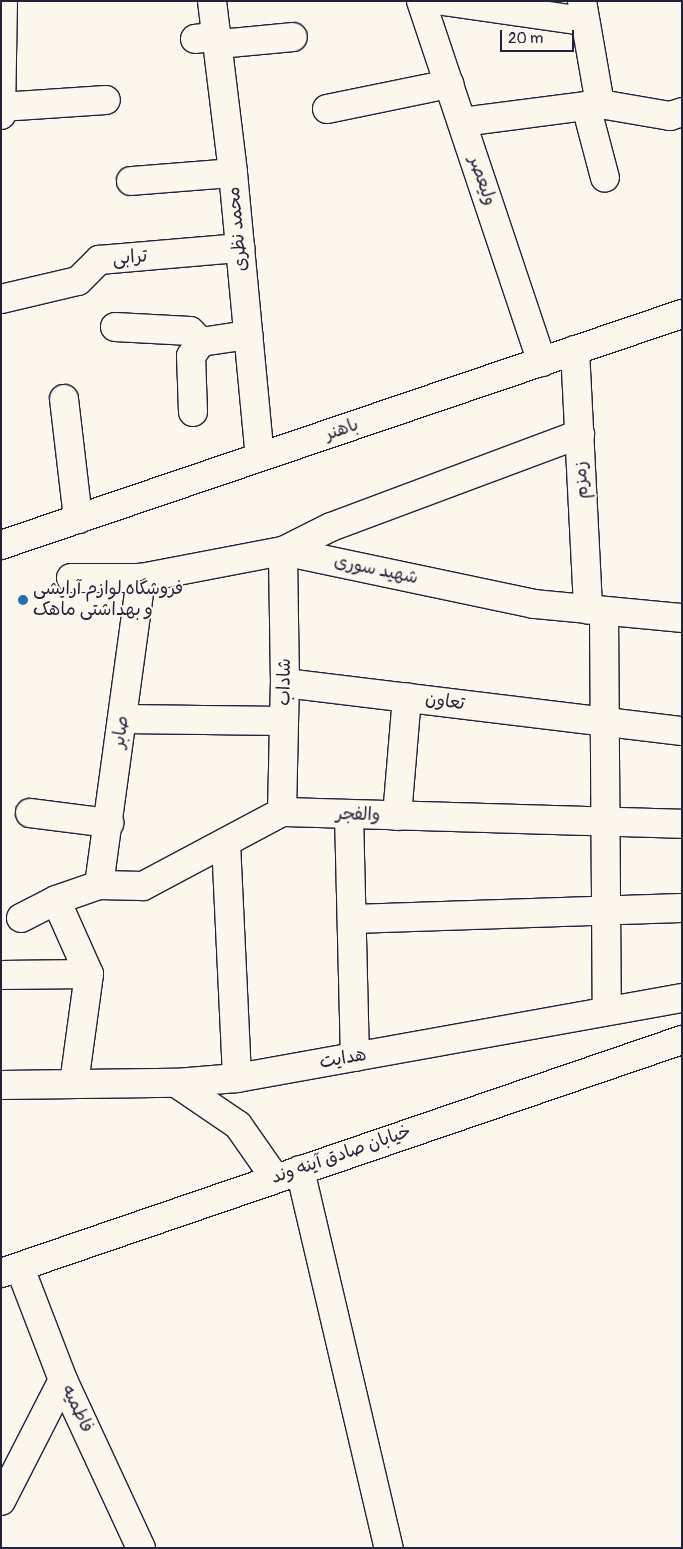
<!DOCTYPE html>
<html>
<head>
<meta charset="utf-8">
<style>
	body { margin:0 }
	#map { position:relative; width:683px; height:1549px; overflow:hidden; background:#fbf7ec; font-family:Pangolin,"Playpen Sans Arabic",sans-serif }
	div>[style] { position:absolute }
	.roads { filter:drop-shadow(1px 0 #22223b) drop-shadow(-1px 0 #22223b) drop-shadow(0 1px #22223b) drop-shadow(0 -1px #22223b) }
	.minor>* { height:28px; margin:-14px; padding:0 14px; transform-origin:14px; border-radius:14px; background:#fbf7ec }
	.major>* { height:28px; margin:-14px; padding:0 14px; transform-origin:14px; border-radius:14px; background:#fbf7ec }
	.dots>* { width:14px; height:14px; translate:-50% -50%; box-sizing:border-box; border:2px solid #fbf7ec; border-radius:50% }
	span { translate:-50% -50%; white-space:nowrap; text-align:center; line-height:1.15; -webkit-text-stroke:4px #fbf7ec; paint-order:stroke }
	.street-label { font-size:18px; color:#22223b }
	.poi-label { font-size:18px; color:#22223b }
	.left { translate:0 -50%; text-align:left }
	.frame { position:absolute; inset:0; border:2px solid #22223b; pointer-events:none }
	.scale { position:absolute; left:500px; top:30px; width:74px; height:22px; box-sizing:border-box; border:2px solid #22223b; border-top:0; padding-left:6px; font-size:15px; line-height:18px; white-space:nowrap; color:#22223b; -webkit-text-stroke:4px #fbf7ec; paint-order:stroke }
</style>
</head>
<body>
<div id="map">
	<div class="roads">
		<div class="minor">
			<i style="left:212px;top:1px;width:173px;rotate:83deg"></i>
			<i style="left:233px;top:173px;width:285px;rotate:84.6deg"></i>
			<i style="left:421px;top:1px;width:381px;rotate:71.5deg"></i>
			<i style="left:443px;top:1px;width:141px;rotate:8.1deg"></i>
			<i style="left:582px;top:1px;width:105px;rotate:80.1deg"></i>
			<i style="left:195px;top:39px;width:23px;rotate:-7deg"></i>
			<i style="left:219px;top:44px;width:74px;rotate:-5.4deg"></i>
			<i style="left:586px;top:106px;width:74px;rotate:75.2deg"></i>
			<i style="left:1px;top:107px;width:105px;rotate:-3.8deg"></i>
			<i style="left:327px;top:109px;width:125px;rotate:-11.6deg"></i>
			<i style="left:1px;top:115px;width:114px;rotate:-89deg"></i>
			<i style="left:462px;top:122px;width:139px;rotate:-7.4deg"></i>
			<i style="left:600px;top:104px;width:71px;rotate:9.7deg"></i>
			<i style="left:670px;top:116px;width:13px;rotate:-18deg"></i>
			<i style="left:131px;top:181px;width:102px;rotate:-4.5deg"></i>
			<i style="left:1px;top:299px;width:79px;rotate:-13.2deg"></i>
			<i style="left:78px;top:281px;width:30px;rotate:-45deg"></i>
			<i style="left:99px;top:260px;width:142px;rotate:-4.9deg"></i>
			<i style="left:115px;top:327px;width:75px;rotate:3.1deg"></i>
			<i style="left:190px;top:331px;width:16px;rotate:45deg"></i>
			<i style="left:575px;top:350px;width:260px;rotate:87.1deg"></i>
			<i style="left:64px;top:399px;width:121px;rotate:83.3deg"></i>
			<i style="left:193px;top:412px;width:56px;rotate:-92deg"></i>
			<i style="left:191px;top:356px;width:17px;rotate:-54deg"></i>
			<i style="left:201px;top:342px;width:48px;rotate:-8.5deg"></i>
			<i style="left:71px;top:578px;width:70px"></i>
			<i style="left:141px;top:578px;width:145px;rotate:-10.8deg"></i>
			<i style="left:283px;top:551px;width:257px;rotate:11.9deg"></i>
			<i style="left:534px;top:604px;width:149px;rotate:5.4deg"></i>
			<i style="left:604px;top:612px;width:399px;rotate:89.6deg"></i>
			<i style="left:285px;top:683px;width:400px;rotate:6.9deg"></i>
			<i style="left:123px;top:719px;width:161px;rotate:0.7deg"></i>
			<i style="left:282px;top:812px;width:129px;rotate:-88.7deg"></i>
			<i style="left:285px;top:683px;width:132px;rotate:-90.9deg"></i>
			<i style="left:283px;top:551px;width:54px;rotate:-26.6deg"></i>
			<i style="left:331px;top:527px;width:266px;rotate:-20.5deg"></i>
			<i style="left:30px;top:813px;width:80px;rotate:7.2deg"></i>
			<i style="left:349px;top:814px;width:243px;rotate:88.6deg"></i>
			<i style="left:397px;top:816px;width:119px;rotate:-85.2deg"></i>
			<i style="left:226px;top:843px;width:235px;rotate:87.3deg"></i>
			<i style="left:99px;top:885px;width:310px;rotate:-82.2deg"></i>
			<i style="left:56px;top:900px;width:81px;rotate:66deg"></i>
			<i style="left:89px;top:974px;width:111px;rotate:97.8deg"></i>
			<i style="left:21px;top:918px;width:39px;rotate:-27deg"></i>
			<i style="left:56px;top:900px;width:46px;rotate:-19.2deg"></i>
			<i style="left:99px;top:885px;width:44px;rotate:1.3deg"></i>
			<i style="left:143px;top:886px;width:157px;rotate:-28deg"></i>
			<i style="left:282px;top:812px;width:400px;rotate:1.7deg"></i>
			<i style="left:352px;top:919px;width:330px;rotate:-1.9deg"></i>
			<i style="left:1px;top:975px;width:88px;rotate:-0.7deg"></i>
			<i style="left:176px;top:1083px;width:75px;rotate:34.1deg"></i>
			<i style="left:238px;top:1125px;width:65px;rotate:55.1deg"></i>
			<i style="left:1px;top:1085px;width:175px;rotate:-0.7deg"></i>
			<i style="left:176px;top:1083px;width:61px;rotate:-4.7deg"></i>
			<i style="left:237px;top:1078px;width:452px;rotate:-10.2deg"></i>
			<i style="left:300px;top:1170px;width:388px;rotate:76.8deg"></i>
			<i style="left:20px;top:1268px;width:120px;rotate:69deg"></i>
			<i style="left:63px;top:1380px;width:185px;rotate:65.1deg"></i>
			<i style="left:1px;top:1501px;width:136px;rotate:-62.9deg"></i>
		</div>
		<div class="major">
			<i style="left:1px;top:545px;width:719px;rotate:-18.74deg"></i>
			<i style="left:1px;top:1273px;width:720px;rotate:-18.89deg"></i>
		</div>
	</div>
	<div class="dots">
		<i style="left:23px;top:600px;background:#1f6fb2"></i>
	</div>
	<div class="street-label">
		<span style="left:482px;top:181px;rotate:71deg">ولیعصر</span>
		<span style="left:238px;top:229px;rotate:-95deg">محمد نظری</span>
		<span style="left:130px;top:258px;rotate:-5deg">ترابی</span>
		<span style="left:342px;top:430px;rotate:-19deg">باهنر</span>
		<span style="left:582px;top:480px;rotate:-93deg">زمزم</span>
		<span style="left:376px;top:570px;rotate:12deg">شهید سوری</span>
		<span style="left:285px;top:682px;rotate:-89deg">شاداب</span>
		<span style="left:445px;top:702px;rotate:8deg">تعاون</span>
		<span style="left:121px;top:732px;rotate:-82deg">صابر</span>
		<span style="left:358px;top:815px;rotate:2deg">والفجر</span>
		<span style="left:343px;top:1059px;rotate:-10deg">هدایت</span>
		<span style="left:341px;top:1155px;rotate:-19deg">خیابان صادق آینه وند</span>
		<span style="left:77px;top:1409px;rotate:65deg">فاطمیه</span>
	</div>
	<div class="poi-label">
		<span class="left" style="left:33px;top:600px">فروشگاه لوازم آرایشی<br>و بهداشتی ماهک</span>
	</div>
	<div class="frame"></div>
	<div class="scale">20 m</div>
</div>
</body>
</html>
